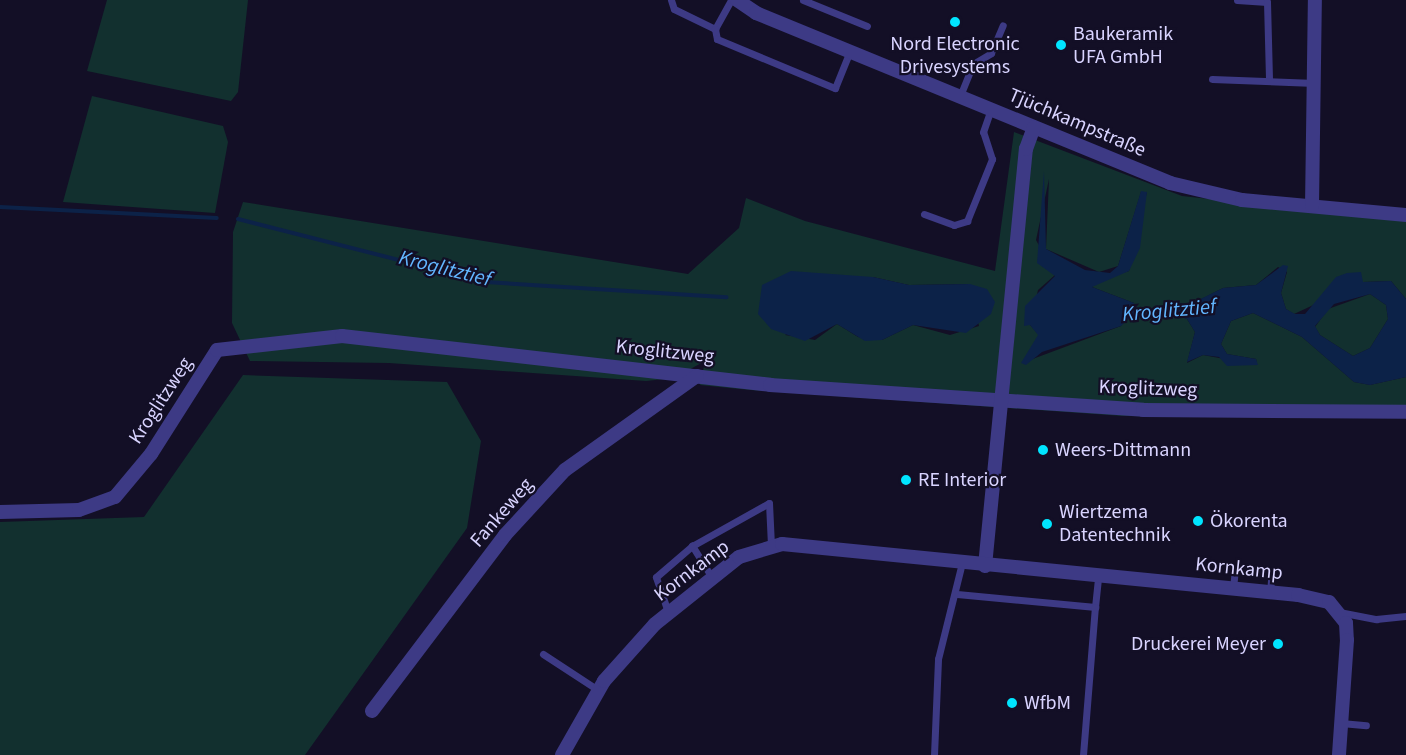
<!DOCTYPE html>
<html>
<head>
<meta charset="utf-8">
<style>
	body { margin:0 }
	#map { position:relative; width:1406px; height:755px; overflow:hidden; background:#130f26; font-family:"Source Sans 3",sans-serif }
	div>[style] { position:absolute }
	.green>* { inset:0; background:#12302f }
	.water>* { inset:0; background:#0c2248 }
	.stream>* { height:4px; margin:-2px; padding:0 2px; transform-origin:2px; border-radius:2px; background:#0c2248 }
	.lane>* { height:7px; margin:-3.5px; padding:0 3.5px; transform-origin:3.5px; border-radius:3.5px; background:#3d3a85 }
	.street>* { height:14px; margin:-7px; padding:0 7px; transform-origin:7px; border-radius:7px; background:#3d3a85 }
	.dots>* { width:16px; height:16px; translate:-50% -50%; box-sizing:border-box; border:3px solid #130f26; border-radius:50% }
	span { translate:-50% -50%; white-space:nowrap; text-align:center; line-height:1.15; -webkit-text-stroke:4.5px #130f26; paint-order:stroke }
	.poi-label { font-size:20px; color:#d9d4ff }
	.left { translate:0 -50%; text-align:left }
	.right { translate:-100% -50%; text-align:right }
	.street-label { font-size:20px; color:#d9d4ff }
	.water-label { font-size:21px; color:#62b6ff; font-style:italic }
</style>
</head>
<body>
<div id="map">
	<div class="green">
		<i style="clip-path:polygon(107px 0,248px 0,238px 92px,231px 101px,87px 71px)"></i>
		<i style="clip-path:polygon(92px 96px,223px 126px,228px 142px,215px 213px,63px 202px)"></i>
		<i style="clip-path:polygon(evenodd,1014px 132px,1182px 196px,1406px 220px,1406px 299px,1391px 281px,1363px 282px,1294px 314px,1286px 309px,1281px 293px,1287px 272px,1278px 267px,1256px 285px,1223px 288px,1172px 314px,1187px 319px,1195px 332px,1187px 363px,1203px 355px,1257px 365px,1256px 359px,1227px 354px,1221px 344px,1231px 321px,1253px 313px,1302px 337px,1354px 382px,1370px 385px,1406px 377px,1406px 418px,1123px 416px,750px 390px,700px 385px,705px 361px,674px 378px,646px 381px,389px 363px,250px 361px,232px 323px,233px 232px,243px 202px,688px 274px,739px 228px,746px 198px,805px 221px,995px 271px,1014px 132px,1049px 179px,1046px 249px,1099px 272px,1118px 266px,1141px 192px,1147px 192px,1129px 271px,1096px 281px,1092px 287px,1134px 303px,1121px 326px,1022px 363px,1039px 335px,1030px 325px,1038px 290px,1055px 275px,1036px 240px,1049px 179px,1014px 132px,873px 277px,909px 285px,970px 284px,979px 326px,950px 335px,913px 325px,882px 340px,858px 337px,837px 324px,815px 340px,785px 335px,873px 277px)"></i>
		<i style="clip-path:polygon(1370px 294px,1386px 305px,1388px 319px,1370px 348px,1353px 356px,1320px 335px,1315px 327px,1328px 309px)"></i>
		<i style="clip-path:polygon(243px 375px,447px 382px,481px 441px,467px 528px,305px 755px,0 755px,0 522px,144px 517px)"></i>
	</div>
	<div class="water">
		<i style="clip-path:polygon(1044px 171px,1046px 249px,1085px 270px,1110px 273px,1118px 266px,1141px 191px,1147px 192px,1140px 248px,1129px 271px,1092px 287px,1134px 303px,1138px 310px,1121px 326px,1042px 352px,1026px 365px,1021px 363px,1038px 335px,1030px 325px,1024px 326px,1025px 306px,1055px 276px,1037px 263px)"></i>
		<i style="clip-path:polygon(evenodd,1283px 265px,1288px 266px,1281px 293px,1286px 309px,1295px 314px,1305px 314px,1336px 277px,1347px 273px,1361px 272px,1363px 282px,1391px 281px,1406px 299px,1406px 377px,1370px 385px,1354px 382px,1302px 337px,1253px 313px,1231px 321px,1221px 344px,1227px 354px,1256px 359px,1258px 365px,1227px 366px,1219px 357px,1203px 355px,1187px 362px,1195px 332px,1187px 319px,1170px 314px,1223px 288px,1256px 285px,1283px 265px,1370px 294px,1386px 305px,1388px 319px,1370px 348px,1353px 356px,1320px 335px,1315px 326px,1334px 304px,1370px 294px)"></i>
		<i style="clip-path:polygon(791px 271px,873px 277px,909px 285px,970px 284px,987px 289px,995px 302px,991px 314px,966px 333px,913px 325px,882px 340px,865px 341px,837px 324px,805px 341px,771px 329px,758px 314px,762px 285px)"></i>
	</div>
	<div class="stream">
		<i style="left:0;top:207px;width:217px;rotate:2.9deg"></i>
		<i style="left:238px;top:219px;width:256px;rotate:14.3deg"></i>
		<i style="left:486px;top:282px;width:241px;rotate:3.6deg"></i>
		<i style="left:1133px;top:315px;width:40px;rotate:-1.4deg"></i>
	</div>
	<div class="lane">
		<i style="left:671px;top:0;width:9px;rotate:72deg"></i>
		<i style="left:674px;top:9px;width:46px;rotate:26deg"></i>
		<i style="left:731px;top:0;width:33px;rotate:119deg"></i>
		<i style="left:715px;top:29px;width:10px;rotate:79deg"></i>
		<i style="left:717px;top:39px;width:128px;rotate:22.6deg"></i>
		<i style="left:835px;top:88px;width:40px;rotate:-68deg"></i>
		<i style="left:803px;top:0;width:69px;rotate:22.1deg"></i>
		<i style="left:1237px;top:0;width:30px;rotate:4deg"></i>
		<i style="left:1267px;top:2px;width:79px;rotate:88.5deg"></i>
		<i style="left:1212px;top:79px;width:103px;rotate:2.2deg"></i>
		<i style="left:960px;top:96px;width:35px;rotate:-68deg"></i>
		<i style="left:973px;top:64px;width:21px;rotate:-31deg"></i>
		<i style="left:991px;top:53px;width:30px;rotate:-67deg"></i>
		<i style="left:924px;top:214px;width:32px;rotate:20deg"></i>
		<i style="left:954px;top:225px;width:14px;rotate:-17deg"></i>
		<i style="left:967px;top:221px;width:67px;rotate:-68deg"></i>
		<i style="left:992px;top:159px;width:28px;rotate:-108deg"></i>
		<i style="left:983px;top:132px;width:24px;rotate:-71deg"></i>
		<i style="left:711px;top:576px;width:36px;rotate:-122deg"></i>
		<i style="left:692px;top:546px;width:88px;rotate:-29.2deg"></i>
		<i style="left:769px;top:503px;width:43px;rotate:87.3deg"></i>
		<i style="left:1233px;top:588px;width:19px;rotate:-84deg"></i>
		<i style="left:1270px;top:592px;width:21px;rotate:-85deg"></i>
		<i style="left:957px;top:594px;width:139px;rotate:5.4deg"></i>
		<i style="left:1095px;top:607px;width:30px;rotate:-84deg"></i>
		<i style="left:668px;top:612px;width:37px;rotate:-109deg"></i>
		<i style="left:656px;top:577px;width:48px;rotate:-40.7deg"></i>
		<i style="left:1339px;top:612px;width:38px;rotate:11deg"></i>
		<i style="left:1376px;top:619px;width:30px;rotate:-6deg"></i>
		<i style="left:543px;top:654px;width:66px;rotate:33.2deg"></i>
		<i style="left:1341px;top:723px;width:25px;rotate:5deg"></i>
		<i style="left:934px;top:755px;width:96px;rotate:-87.6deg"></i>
		<i style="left:938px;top:659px;width:99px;rotate:-76deg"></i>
		<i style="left:1083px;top:755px;width:148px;rotate:-85.4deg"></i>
	</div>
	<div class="street">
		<i style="left:737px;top:0;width:23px;rotate:34deg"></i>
		<i style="left:756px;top:13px;width:448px;rotate:22.3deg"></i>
		<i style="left:1170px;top:183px;width:74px;rotate:13.3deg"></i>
		<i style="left:1242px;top:200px;width:165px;rotate:5.2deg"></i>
		<i style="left:1312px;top:206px;width:206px;rotate:-89.2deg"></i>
		<i style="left:0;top:512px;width:79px;rotate:-1.5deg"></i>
		<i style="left:79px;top:510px;width:38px;rotate:-20deg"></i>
		<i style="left:115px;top:497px;width:56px;rotate:-50.1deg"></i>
		<i style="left:151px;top:454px;width:123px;rotate:-57.6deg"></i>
		<i style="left:217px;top:350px;width:126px;rotate:-6.4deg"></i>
		<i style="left:342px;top:336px;width:431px;rotate:6.5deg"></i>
		<i style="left:770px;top:385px;width:374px;rotate:3.8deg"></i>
		<i style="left:1143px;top:410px;width:263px;rotate:0.4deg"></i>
		<i style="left:985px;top:566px;width:419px;rotate:-84.4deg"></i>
		<i style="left:1026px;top:149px;width:23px;rotate:-70deg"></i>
		<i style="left:372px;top:711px;width:221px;rotate:-52.9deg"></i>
		<i style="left:505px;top:535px;width:88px;rotate:-47.3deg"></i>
		<i style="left:565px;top:470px;width:162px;rotate:-35.5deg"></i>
		<i style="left:562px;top:755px;width:85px;rotate:-60.4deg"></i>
		<i style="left:604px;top:681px;width:76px;rotate:-48.2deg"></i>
		<i style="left:655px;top:624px;width:107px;rotate:-38.6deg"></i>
		<i style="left:739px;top:557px;width:45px;rotate:-16.8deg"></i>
		<i style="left:782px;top:544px;width:519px;rotate:5.64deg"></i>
		<i style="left:1298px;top:595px;width:32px;rotate:13deg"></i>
		<i style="left:1329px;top:602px;width:27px;rotate:51deg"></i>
		<i style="left:1346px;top:623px;width:17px;rotate:87deg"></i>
		<i style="left:1347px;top:640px;width:115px;rotate:94deg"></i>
	</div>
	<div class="dots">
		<i style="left:955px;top:22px;background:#00e5ff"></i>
		<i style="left:1061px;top:45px;background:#00e5ff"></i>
		<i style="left:1043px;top:450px;background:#00e5ff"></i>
		<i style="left:906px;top:480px;background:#00e5ff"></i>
		<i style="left:1198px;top:521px;background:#00e5ff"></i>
		<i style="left:1047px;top:524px;background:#00e5ff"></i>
		<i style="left:1278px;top:644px;background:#00e5ff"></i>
		<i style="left:1012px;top:703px;background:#00e5ff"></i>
	</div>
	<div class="poi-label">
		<span class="left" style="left:1073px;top:46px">Baukeramik<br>UFA GmbH</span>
		<span style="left:955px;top:56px">Nord Electronic<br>Drivesystems</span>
		<span class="left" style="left:1055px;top:450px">Weers-Dittmann</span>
		<span class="left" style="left:918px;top:480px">RE Interior</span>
		<span class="left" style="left:1059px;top:524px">Wiertzema<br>Datentechnik</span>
		<span class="left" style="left:1210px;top:521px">Ökorenta</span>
		<span class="right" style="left:1266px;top:644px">Druckerei Meyer</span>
		<span class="left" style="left:1024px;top:703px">WfbM</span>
	</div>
	<div class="street-label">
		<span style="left:1077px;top:123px;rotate:23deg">Tjüchkampstraße</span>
		<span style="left:665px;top:352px;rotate:6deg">Kroglitzweg</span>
		<span style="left:1148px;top:389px;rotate:2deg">Kroglitzweg</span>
		<span style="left:161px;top:401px;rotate:-57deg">Kroglitzweg</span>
		<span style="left:502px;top:513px;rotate:-49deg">Fankeweg</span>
		<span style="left:1239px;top:569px;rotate:6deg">Kornkamp</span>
		<span style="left:692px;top:571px;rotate:-37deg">Kornkamp</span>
	</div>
	<div class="water-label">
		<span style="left:445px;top:268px;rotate:14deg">Kroglitztief</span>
		<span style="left:1169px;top:310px;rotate:-5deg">Kroglitztief</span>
	</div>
</div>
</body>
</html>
